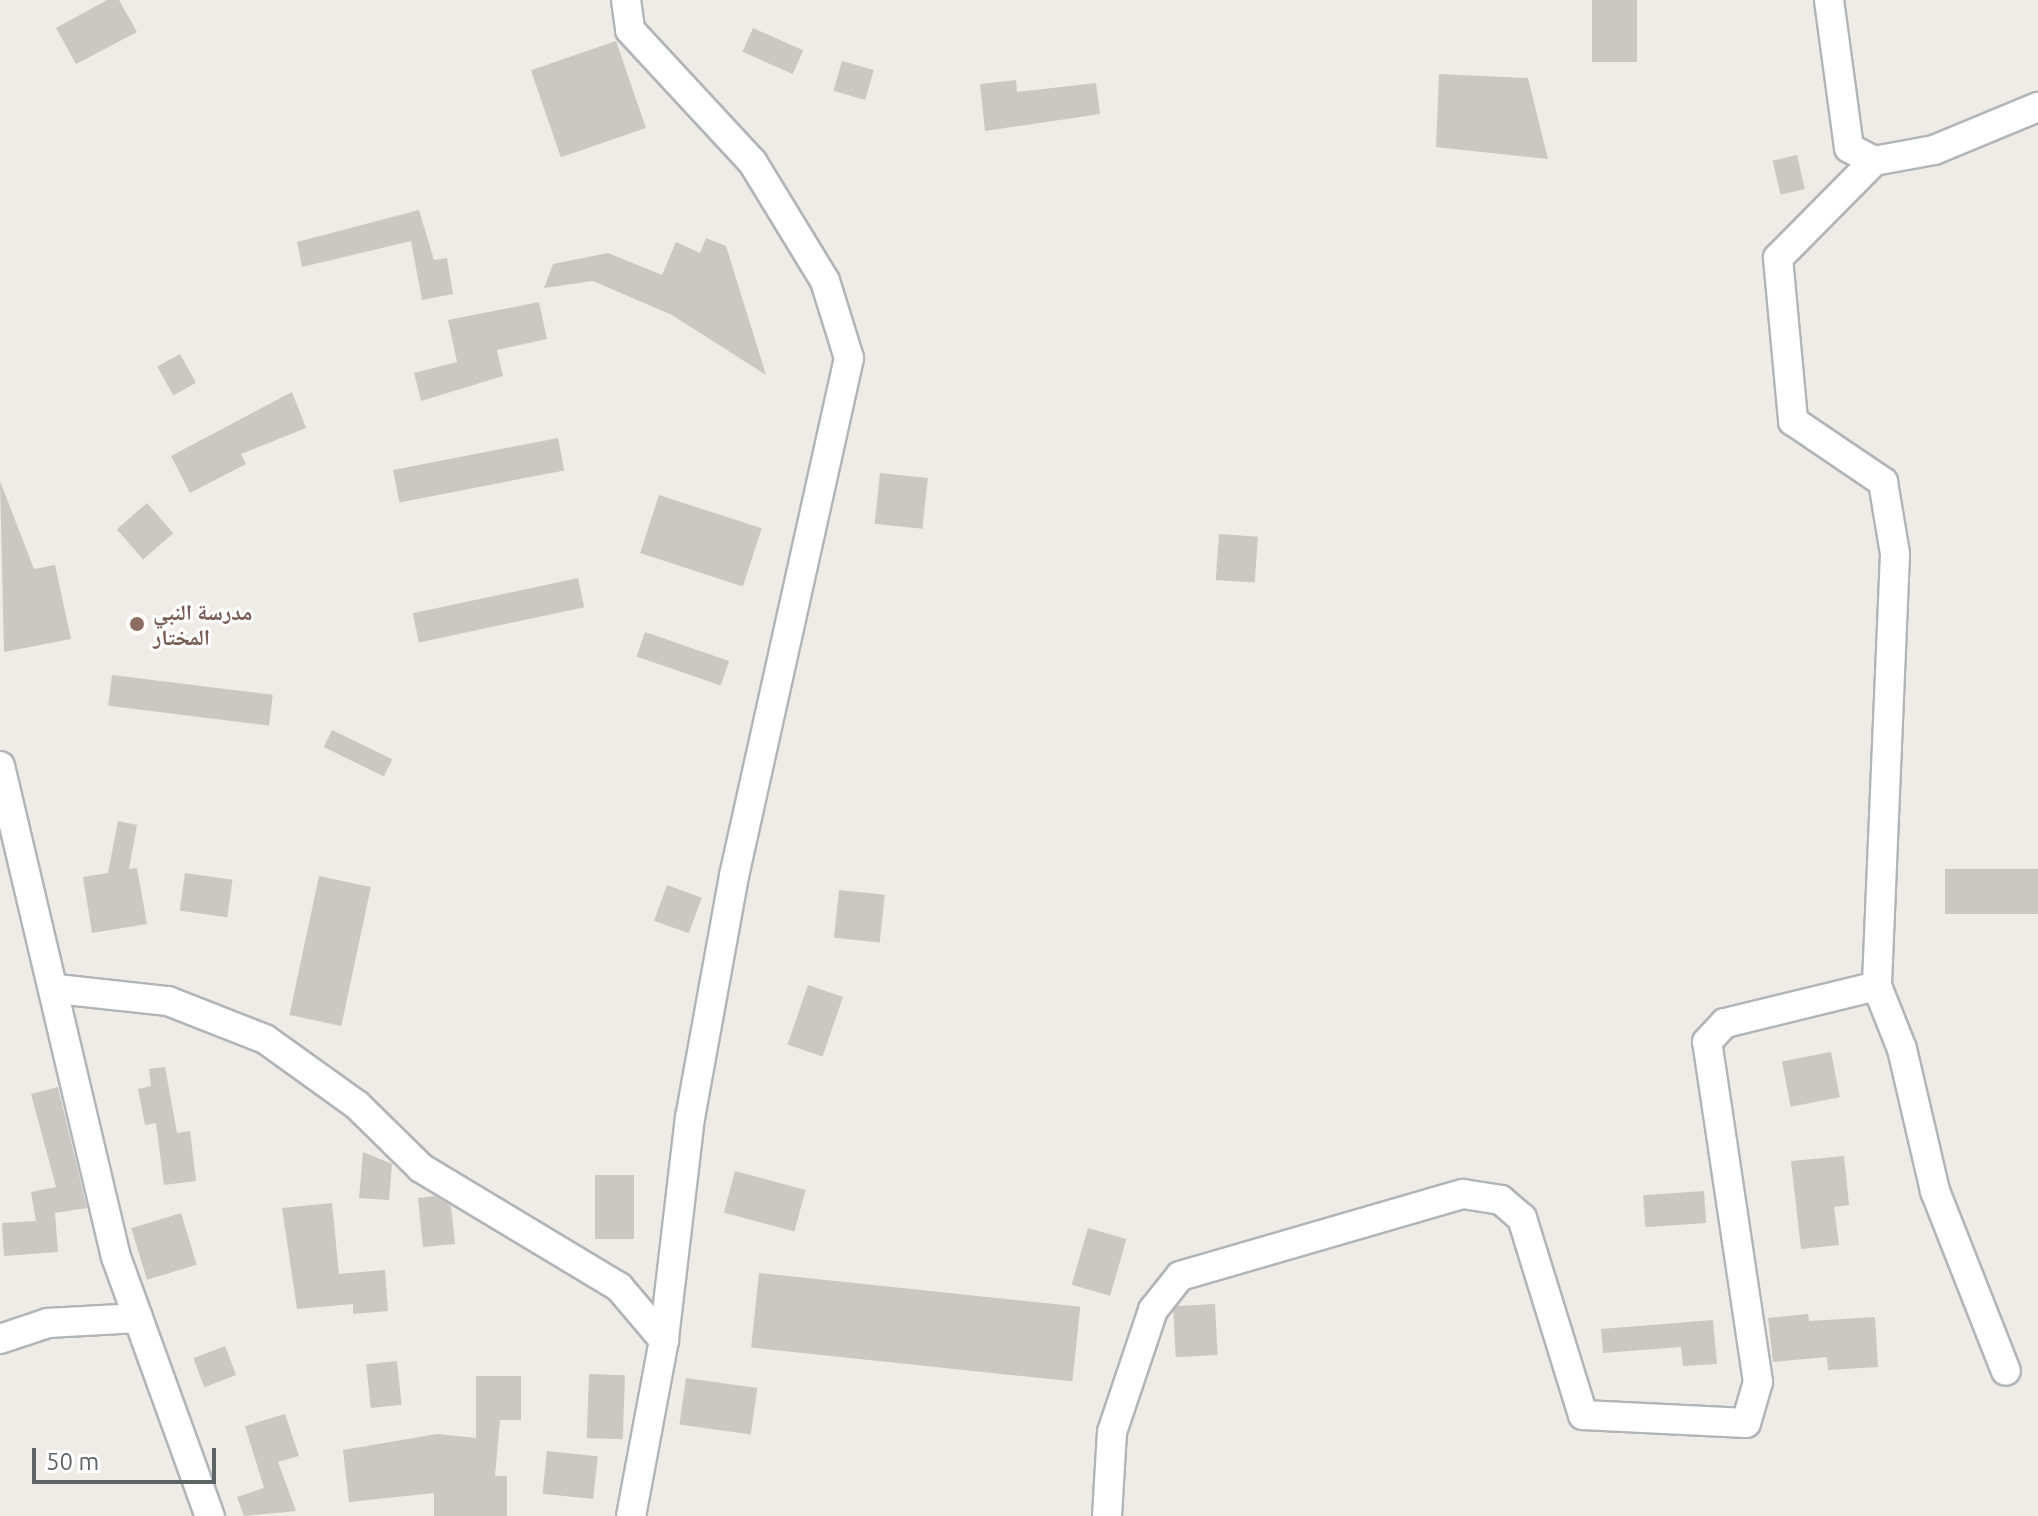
<!DOCTYPE html>
<html>
<head>
<meta charset="utf-8">
<style>
	body { margin:0 }
	#map { position:relative; width:2038px; height:1516px; overflow:hidden; background:#efece7; font-family:Ubuntu,"Noto Naskh Arabic",sans-serif }
	div>[style] { position:absolute }
	.building>* { inset:0; background:#cbc7c3; transform-origin:0 0 }
	.roads { filter:drop-shadow(2px 0 #b2b5b8) drop-shadow(-2px 0 #b2b5b8) drop-shadow(0 2px #b2b5b8) drop-shadow(0 -2px #b2b5b8) }
	.street>* { height:28px; margin:-14px; padding:0 14px; transform-origin:14px; border-radius:14px; background:#fff }
	.dots>* { width:22px; height:22px; translate:-50% -50%; box-sizing:border-box; border:4px solid #fff; border-radius:50% }
	span { translate:-50% -50%; white-space:nowrap; text-align:center; line-height:1.15; -webkit-text-stroke:6px #fff; paint-order:stroke }
	.education-label { font-size:22px; color:#785e54; font-weight:700 }
	.left { translate:0 -50%; text-align:left }
	.scale { position:absolute; left:32px; top:1448px; width:184px; height:36px; box-sizing:border-box; border:4px solid #5e6366; border-top:0; padding-left:10px; font-size:24px; line-height:28px; white-space:nowrap; color:#5e6366; -webkit-text-stroke:6px #fff; paint-order:stroke }
</style>
</head>
<body>
<div id="map">
	<div class="building">
		<i style="clip-path:polygon(107px 0,119px 0,137px 32px,76px 64px,56px 28px)"></i>
		<i style="left:1592px;top:0;width:45px;height:62px"></i>
		<i style="left:753px;top:28px;width:55px;height:26px;rotate:24deg"></i>
		<i style="left:616px;top:41px;width:92px;height:90px;rotate:71deg"></i>
		<i style="left:842px;top:61px;width:33px;height:31px;rotate:16deg"></i>
		<i style="clip-path:polygon(1439px 74px,1528px 78px,1548px 159px,1436px 147px)"></i>
		<i style="clip-path:polygon(1016px 80px,1017px 92px,1096px 83px,1100px 114px,985px 131px,980px 84px)"></i>
		<i style="left:1797px;top:155px;width:35px;height:25px;rotate:77deg"></i>
		<i style="clip-path:polygon(419px 210px,434px 260px,447px 258px,453px 294px,422px 300px,411px 241px,302px 267px,297px 242px)"></i>
		<i style="clip-path:polygon(706px 238px,726px 246px,766px 375px,672px 315px,593px 281px,544px 288px,553px 264px,608px 253px,662px 275px,676px 242px,700px 253px)"></i>
		<i style="clip-path:polygon(539px 302px,547px 339px,497px 350px,503px 376px,421px 401px,414px 373px,457px 362px,448px 320px)"></i>
		<i style="left:180px;top:354px;width:33px;height:26px;rotate:61deg"></i>
		<i style="clip-path:polygon(292px 392px,306px 428px,241px 454px,246px 464px,190px 493px,171px 456px)"></i>
		<i style="left:558px;top:438px;width:33px;height:168px;rotate:79deg"></i>
		<i style="left:880px;top:473px;width:48px;height:51px;rotate:6deg"></i>
		<i style="clip-path:polygon(0 481px,34px 569px,55px 565px,71px 639px,4px 652px)"></i>
		<i style="left:659px;top:495px;width:108px;height:61px;rotate:18deg"></i>
		<i style="left:147px;top:503px;width:40px;height:40px;rotate:49deg"></i>
		<i style="left:1219px;top:534px;width:39px;height:46px;rotate:4deg"></i>
		<i style="left:578px;top:578px;width:30px;height:169px;rotate:78deg"></i>
		<i style="left:645px;top:632px;width:89px;height:26px;rotate:19deg"></i>
		<i style="left:112px;top:675px;width:162px;height:31px;rotate:7deg"></i>
		<i style="left:332px;top:730px;width:67px;height:19px;rotate:26deg"></i>
		<i style="clip-path:polygon(118px 821px,137px 825px,129px 869px,137px 868px,147px 924px,92px 933px,83px 877px,108px 873px)"></i>
		<i style="left:2038px;top:869px;width:45px;height:93px;rotate:90deg"></i>
		<i style="left:185px;top:873px;width:48px;height:38px;rotate:8deg"></i>
		<i style="left:319px;top:876px;width:53px;height:142px;rotate:12deg"></i>
		<i style="left:667px;top:885px;width:37px;height:38px;rotate:20deg"></i>
		<i style="left:839px;top:890px;width:46px;height:48px;rotate:6deg"></i>
		<i style="left:808px;top:985px;width:37px;height:63px;rotate:19deg"></i>
		<i style="left:1831px;top:1052px;width:46px;height:50px;rotate:79deg"></i>
		<i style="clip-path:polygon(165px 1067px,177px 1133px,190px 1131px,196px 1181px,164px 1185px,156px 1123px,145px 1125px,138px 1089px,151px 1086px,149px 1069px)"></i>
		<i style="clip-path:polygon(58px 1087px,87px 1208px,55px 1213px,58px 1252px,4px 1256px,2px 1223px,36px 1221px,31px 1192px,56px 1187px,31px 1094px)"></i>
		<i style="clip-path:polygon(363px 1152px,392px 1164px,389px 1200px,359px 1198px)"></i>
		<i style="clip-path:polygon(1844px 1156px,1849px 1205px,1834px 1207px,1839px 1245px,1801px 1249px,1791px 1161px)"></i>
		<i style="left:735px;top:1171px;width:73px;height:43px;rotate:15deg"></i>
		<i style="left:595px;top:1175px;width:39px;height:64px"></i>
		<i style="left:1704px;top:1191px;width:32px;height:61px;rotate:86deg"></i>
		<i style="clip-path:polygon(435px 1196px,451px 1206px,455px 1244px,423px 1247px,418px 1198px)"></i>
		<i style="clip-path:polygon(332px 1203px,339px 1274px,385px 1270px,388px 1311px,353px 1314px,353px 1304px,297px 1309px,282px 1208px)"></i>
		<i style="left:181px;top:1213px;width:54px;height:52px;rotate:73deg"></i>
		<i style="left:1088px;top:1228px;width:40px;height:59px;rotate:16deg"></i>
		<i style="left:759px;top:1273px;width:323px;height:75px;rotate:6deg"></i>
		<i style="left:1215px;top:1304px;width:51px;height:42px;rotate:87deg"></i>
		<i style="clip-path:polygon(1808px 1314px,1809px 1321px,1875px 1317px,1878px 1367px,1828px 1370px,1827px 1357px,1773px 1362px,1768px 1318px)"></i>
		<i style="clip-path:polygon(1713px 1320px,1717px 1364px,1683px 1366px,1681px 1347px,1603px 1353px,1601px 1329px)"></i>
		<i style="left:225px;top:1346px;width:31px;height:34px;rotate:69deg"></i>
		<i style="left:397px;top:1361px;width:44px;height:31px;rotate:84deg"></i>
		<i style="left:589px;top:1374px;width:36px;height:64px;rotate:2deg"></i>
		<i style="clip-path:polygon(476px 1376px,521px 1376px,521px 1420px,500px 1420px,495px 1476px,507px 1476px,507px 1516px,434px 1516px,434px 1493px,349px 1502px,343px 1450px,437px 1434px,476px 1438px)"></i>
		<i style="left:686px;top:1378px;width:72px;height:47px;rotate:8deg"></i>
		<i style="clip-path:polygon(285px 1414px,299px 1456px,278px 1462px,296px 1511px,244px 1516px,237px 1497px,264px 1488px,245px 1426px)"></i>
		<i style="left:547px;top:1451px;width:51px;height:43px;rotate:6deg"></i>
	</div>
	<div class="roads">
		<div class="street">
			<i style="left:626px;top:0;width:30px;rotate:82deg"></i>
			<i style="left:630px;top:30px;width:181px;rotate:47.2deg"></i>
			<i style="left:753px;top:163px;width:138px;rotate:58.6deg"></i>
			<i style="left:825px;top:281px;width:81px;rotate:72.7deg"></i>
			<i style="left:849px;top:358px;width:531px;rotate:102.52deg"></i>
			<i style="left:734px;top:876px;width:245px;rotate:100.3deg"></i>
			<i style="left:690px;top:1117px;width:225px;rotate:96.7deg"></i>
			<i style="left:1829px;top:0;width:149px;rotate:82.3deg"></i>
			<i style="left:1849px;top:148px;width:28px;rotate:27deg"></i>
			<i style="left:1874px;top:161px;width:61px;rotate:-10.4deg"></i>
			<i style="left:1934px;top:150px;width:113px;rotate:-22.5deg"></i>
			<i style="left:1874px;top:161px;width:136px;rotate:134.7deg"></i>
			<i style="left:1778px;top:258px;width:164px;rotate:84.7deg"></i>
			<i style="left:1793px;top:421px;width:109px;rotate:34.1deg"></i>
			<i style="left:1883px;top:482px;width:73px;rotate:80.5deg"></i>
			<i style="left:1895px;top:554px;width:432px;rotate:92.4deg"></i>
			<i style="left:1877px;top:986px;width:68px;rotate:68.4deg"></i>
			<i style="left:1902px;top:1049px;width:146px;rotate:76.9deg"></i>
			<i style="left:1935px;top:1191px;width:193px;rotate:68.5deg"></i>
			<i style="left:0;top:766px;width:505px;rotate:76.71deg"></i>
			<i style="left:116px;top:1257px;width:276px;rotate:70.1deg"></i>
			<i style="left:57px;top:989px;width:112px;rotate:6.2deg"></i>
			<i style="left:168px;top:1001px;width:104px;rotate:21.4deg"></i>
			<i style="left:265px;top:1039px;width:113px;rotate:35.7deg"></i>
			<i style="left:357px;top:1105px;width:90px;rotate:44.5deg"></i>
			<i style="left:421px;top:1168px;width:231px;rotate:31deg"></i>
			<i style="left:619px;top:1287px;width:70px;rotate:49.7deg"></i>
			<i style="left:664px;top:1340px;width:179px;rotate:100.6deg"></i>
			<i style="left:0;top:1339px;width:51px;rotate:-18.4deg"></i>
			<i style="left:48px;top:1323px;width:90px;rotate:-3.2deg"></i>
			<i style="left:1107px;top:1516px;width:84px;rotate:-86.6deg"></i>
			<i style="left:1112px;top:1432px;width:129px;rotate:-71.4deg"></i>
			<i style="left:1153px;top:1310px;width:43px;rotate:-51.5deg"></i>
			<i style="left:1180px;top:1276px;width:295px;rotate:-16.2deg"></i>
			<i style="left:1463px;top:1194px;width:38px;rotate:9deg"></i>
			<i style="left:1501px;top:1200px;width:28px;rotate:41deg"></i>
			<i style="left:1522px;top:1218px;width:206px;rotate:72.8deg"></i>
			<i style="left:1583px;top:1415px;width:163px;rotate:2.8deg"></i>
			<i style="left:1746px;top:1423px;width:43px;rotate:-73.7deg"></i>
			<i style="left:1758px;top:1382px;width:344px;rotate:-98.5deg"></i>
			<i style="left:1707px;top:1042px;width:26px;rotate:-47deg"></i>
			<i style="left:1725px;top:1023px;width:156px;rotate:-13.7deg"></i>
		</div>
	</div>
	<div class="dots">
		<i style="left:137px;top:624px;background:#8d6e63"></i>
	</div>
	<div class="education-label">
		<span class="left" style="left:153px;top:624px">مدرسة النبي<br>المختار</span>
	</div>
	<div class="scale">50 m</div>
</div>
</body>
</html>
